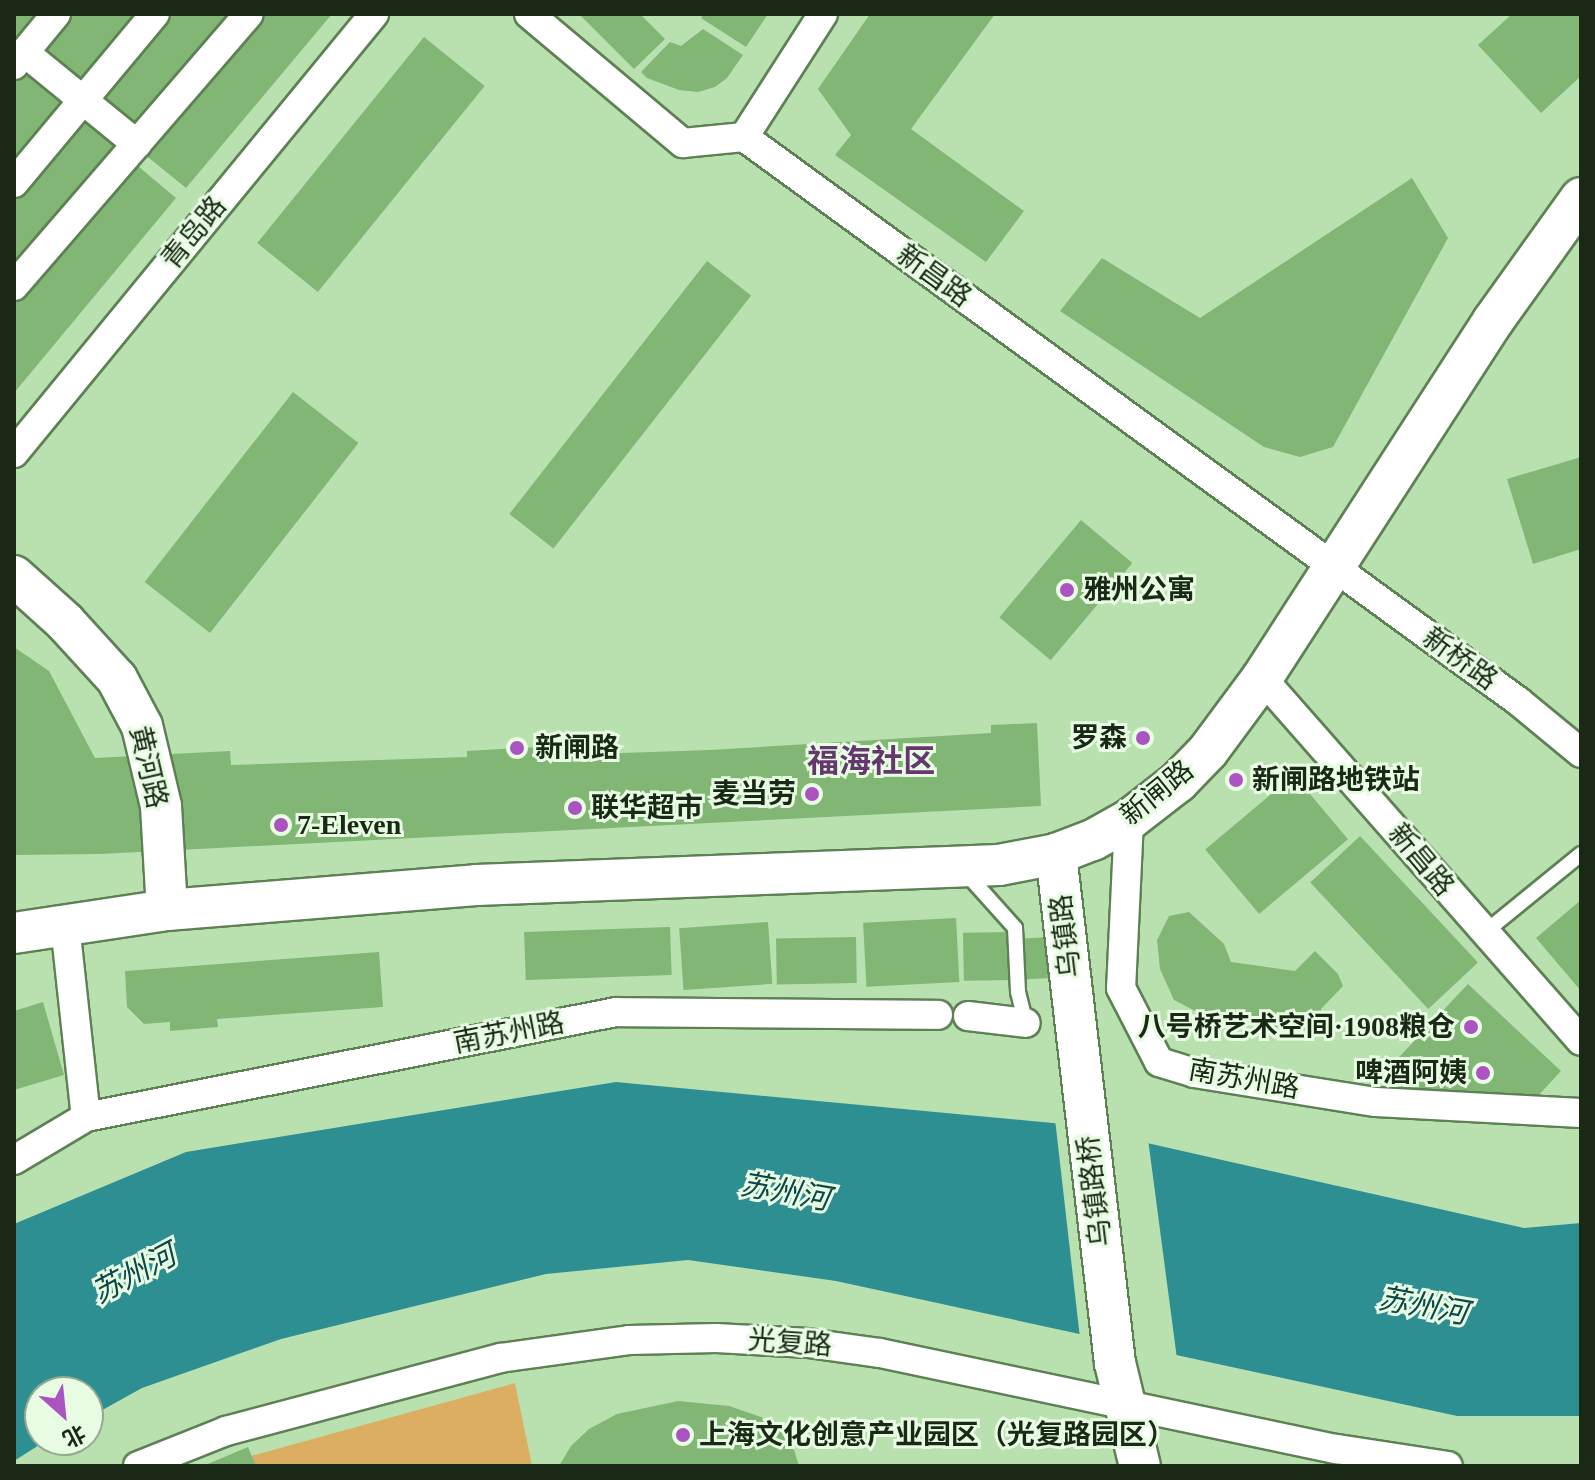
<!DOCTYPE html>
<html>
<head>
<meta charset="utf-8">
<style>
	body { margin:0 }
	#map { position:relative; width:1595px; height:1480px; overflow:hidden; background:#b9e1b0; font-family:"Times New Roman","Noto Sans SC",serif }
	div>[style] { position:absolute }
	.green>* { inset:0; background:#dbae62 }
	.water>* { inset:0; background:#2e8f93 }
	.pier>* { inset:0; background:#b9e1b0 }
	.building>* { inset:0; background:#81b674; transform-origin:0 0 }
	.roads { filter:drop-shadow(2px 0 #5d8154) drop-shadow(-2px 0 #5d8154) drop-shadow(0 2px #5d8154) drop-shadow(0 -2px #5d8154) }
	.lane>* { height:14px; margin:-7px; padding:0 7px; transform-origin:7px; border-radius:7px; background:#fff }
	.street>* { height:28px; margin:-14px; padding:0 14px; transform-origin:14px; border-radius:14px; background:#fff }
	.secondary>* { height:40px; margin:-20px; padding:0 20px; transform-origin:20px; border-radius:20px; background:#fff }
	.dots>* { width:22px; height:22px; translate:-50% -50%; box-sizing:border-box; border:4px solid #e7fce2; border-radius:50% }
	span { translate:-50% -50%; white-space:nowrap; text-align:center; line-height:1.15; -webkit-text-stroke:6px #e7fce2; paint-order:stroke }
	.street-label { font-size:28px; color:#1a2916 }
	.poi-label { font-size:28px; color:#1a2916; font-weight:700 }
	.left { translate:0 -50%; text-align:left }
	.right { translate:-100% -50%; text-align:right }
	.water-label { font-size:30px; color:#0d4648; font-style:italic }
	.quarter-label { font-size:32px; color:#64386e; font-weight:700 }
	.frame { position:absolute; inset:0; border:16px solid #1a2916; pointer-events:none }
	.north { position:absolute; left:24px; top:1376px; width:80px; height:80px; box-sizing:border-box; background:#e7fce2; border:2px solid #95a890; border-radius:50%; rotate:153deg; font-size:22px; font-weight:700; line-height:32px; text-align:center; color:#1a2916 }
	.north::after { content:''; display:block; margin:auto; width:28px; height:36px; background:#ab53c0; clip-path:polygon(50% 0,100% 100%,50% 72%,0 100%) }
</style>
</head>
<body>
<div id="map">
	<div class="green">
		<i style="clip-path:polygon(515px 1383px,532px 1466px,256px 1466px,251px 1456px)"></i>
	</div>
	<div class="water">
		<i style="clip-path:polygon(616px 1082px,1063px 1124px,1524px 1228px,1581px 1223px,1581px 1416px,1457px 1416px,836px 1281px,688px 1260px,546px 1274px,281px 1339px,142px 1388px,88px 1418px,88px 1392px,40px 1392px,40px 1440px,47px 1440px,14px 1461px,14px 1224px,186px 1152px)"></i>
	</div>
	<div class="pier">
		<i style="clip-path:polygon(1055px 1119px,1148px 1139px,1177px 1359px,1080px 1338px)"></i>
	</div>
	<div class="building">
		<i style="clip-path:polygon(14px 14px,40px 14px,14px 45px)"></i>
		<i style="clip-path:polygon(70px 14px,147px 14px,87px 87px,41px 50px)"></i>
		<i style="clip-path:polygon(164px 14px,240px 14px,142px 134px,96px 97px)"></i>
		<i style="clip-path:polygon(266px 14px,332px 14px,186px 188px,143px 153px)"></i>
		<i style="clip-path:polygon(579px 14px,640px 14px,665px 39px,634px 69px)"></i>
		<i style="clip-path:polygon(704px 14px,768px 14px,746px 47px,701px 18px)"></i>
		<i style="clip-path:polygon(870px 14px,995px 14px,911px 129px,1024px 211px,986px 262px,835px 155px,851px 135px,818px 89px)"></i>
		<i style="clip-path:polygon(1512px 14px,1581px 14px,1581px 76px,1541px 113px,1478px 45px)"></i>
		<i style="clip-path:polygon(703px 29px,743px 55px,727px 78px,715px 87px,698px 92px,679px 90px,647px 78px,641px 72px,670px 42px,681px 46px)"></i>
		<i style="left:424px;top:37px;width:78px;height:265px;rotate:39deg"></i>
		<i style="clip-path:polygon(23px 66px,68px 103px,14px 169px,14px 77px)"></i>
		<i style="clip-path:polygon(79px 109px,124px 146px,14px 280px,14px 189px)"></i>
		<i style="clip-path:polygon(132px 161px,176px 198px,14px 393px,14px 299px)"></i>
		<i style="clip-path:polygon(1412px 178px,1448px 238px,1333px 447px,1300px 457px,1264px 447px,1060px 311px,1102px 258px,1200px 318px)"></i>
		<i style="left:707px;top:261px;width:56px;height:321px;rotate:38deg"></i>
		<i style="left:293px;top:392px;width:83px;height:241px;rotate:38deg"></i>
		<i style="clip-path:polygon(1581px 457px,1581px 549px,1533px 564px,1507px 479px)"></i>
		<i style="left:1081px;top:520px;width:67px;height:127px;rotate:40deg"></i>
		<i style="clip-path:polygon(14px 647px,49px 671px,95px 758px,230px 751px,231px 765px,467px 757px,467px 751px,592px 744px,592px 754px,710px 750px,991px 733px,991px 725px,1037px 723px,1041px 806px,100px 854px,14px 855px)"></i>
		<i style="left:1294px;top:775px;width:84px;height:116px;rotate:50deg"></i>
		<i style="left:1360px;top:836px;width:173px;height:68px;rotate:47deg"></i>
		<i style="clip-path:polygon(1581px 900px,1581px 991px,1536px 938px)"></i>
		<i style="clip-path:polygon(1189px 912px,1224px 944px,1231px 962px,1295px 971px,1315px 951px,1338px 974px,1343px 986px,1321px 1009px,1318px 1032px,1230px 1021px,1199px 1013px,1174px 1000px,1160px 969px,1157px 940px,1169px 916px)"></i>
		<i style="left:956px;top:918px;width:64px;height:93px;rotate:87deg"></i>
		<i style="left:768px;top:922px;width:62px;height:89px;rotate:86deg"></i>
		<i style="left:670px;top:927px;width:48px;height:146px;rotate:88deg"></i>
		<i style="left:1012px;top:932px;width:48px;height:49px;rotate:89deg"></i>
		<i style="left:856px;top:937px;width:46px;height:80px;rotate:89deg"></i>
		<i style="left:1050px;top:937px;width:41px;height:32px;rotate:87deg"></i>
		<i style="clip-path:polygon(379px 952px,383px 1007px,217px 1019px,218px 1027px,170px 1031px,170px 1022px,144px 1024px,127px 1007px,125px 971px)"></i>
		<i style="clip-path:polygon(1468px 984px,1561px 1071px,1536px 1098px,1404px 1089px,1385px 1072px)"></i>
		<i style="clip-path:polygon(43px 1002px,64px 1075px,14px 1090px,14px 1011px)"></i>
		<i style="clip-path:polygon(678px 1401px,729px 1406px,761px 1417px,791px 1440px,799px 1466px,559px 1466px,571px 1446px,589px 1429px,617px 1414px)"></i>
		<i style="clip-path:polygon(248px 1447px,256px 1466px,203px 1466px)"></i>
	</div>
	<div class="roads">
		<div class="lane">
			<i style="left:965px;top:872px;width:75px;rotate:48.2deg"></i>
			<i style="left:1015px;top:928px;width:64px;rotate:87.3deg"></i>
			<i style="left:1018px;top:992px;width:32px;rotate:76deg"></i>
			<i style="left:1484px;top:933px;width:125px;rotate:-39.2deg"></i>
		</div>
		<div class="street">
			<i style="left:529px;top:14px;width:201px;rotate:40deg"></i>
			<i style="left:683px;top:143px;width:61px;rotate:-5.6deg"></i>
			<i style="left:744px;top:137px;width:958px;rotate:36.08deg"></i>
			<i style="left:1518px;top:701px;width:82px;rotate:39.5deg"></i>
			<i style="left:24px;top:52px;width:146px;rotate:39.2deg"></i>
			<i style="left:14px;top:65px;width:66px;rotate:-50.5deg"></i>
			<i style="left:744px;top:137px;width:146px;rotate:-57.3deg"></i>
			<i style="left:14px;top:183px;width:220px;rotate:-50.2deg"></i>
			<i style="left:14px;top:286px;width:359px;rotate:-49.2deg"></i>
			<i style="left:14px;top:453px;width:568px;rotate:-50.65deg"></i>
			<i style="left:1262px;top:678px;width:483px;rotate:48.7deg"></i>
			<i style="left:1129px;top:820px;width:168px;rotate:92.7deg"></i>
			<i style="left:1121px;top:988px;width:83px;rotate:62.8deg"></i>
			<i style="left:1159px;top:1062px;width:37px;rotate:17deg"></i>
			<i style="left:1194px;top:1073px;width:184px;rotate:9.1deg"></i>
			<i style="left:1376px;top:1102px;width:205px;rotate:3.1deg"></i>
			<i style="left:65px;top:925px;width:193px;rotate:83.8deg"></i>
			<i style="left:968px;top:1016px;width:58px;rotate:6.9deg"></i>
			<i style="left:14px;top:1160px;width:84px;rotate:-30.8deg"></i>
			<i style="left:86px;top:1117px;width:540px;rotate:-11.21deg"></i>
			<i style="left:616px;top:1012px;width:322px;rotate:0.5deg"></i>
			<i style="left:138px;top:1466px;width:95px;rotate:-21.7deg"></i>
			<i style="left:226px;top:1431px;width:284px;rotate:-14.9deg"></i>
			<i style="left:500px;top:1358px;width:130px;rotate:-7.9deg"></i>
			<i style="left:629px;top:1340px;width:87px;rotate:-1.3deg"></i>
			<i style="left:716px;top:1338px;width:92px;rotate:3.1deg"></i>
			<i style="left:808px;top:1343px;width:73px;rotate:7.9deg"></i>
			<i style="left:880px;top:1353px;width:467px;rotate:11.9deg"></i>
			<i style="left:1337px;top:1449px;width:112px;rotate:8.7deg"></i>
		</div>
		<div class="secondary">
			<i style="left:14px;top:576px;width:69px;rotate:42deg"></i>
			<i style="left:65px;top:622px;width:77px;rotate:47.6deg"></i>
			<i style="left:117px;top:679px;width:53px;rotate:62deg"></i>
			<i style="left:142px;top:726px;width:82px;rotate:76.6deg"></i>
			<i style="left:161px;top:806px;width:104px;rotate:86.7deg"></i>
			<i style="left:1056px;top:854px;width:512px;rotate:83.39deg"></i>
			<i style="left:1115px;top:1363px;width:106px;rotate:76.4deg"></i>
			<i style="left:14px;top:933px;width:155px;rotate:-8.5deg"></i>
			<i style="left:167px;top:910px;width:310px;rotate:-4.6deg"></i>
			<i style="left:476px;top:885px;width:523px;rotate:-2.19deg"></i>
			<i style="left:999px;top:865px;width:58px;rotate:-10.9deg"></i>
			<i style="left:1056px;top:854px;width:40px;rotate:-21deg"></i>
			<i style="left:1093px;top:840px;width:41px;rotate:-29.1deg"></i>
			<i style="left:1129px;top:820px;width:62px;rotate:-37.8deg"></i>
			<i style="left:1178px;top:782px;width:43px;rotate:-45.9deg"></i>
			<i style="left:1208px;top:751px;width:91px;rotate:-53.5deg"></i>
			<i style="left:1262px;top:678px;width:425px;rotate:-57.1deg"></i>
			<i style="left:1493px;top:321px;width:151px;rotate:-54.4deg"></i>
		</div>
	</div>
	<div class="dots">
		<i style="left:1067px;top:590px;background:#ab53c0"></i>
		<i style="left:1143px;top:738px;background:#ab53c0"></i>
		<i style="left:517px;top:748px;background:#ab53c0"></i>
		<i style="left:1236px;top:780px;background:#ab53c0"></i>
		<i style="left:812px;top:794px;background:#ab53c0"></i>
		<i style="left:575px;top:808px;background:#ab53c0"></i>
		<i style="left:281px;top:825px;background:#ab53c0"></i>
		<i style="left:1471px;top:1027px;background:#ab53c0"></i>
		<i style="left:1483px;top:1073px;background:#ab53c0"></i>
		<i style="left:683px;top:1435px;background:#ab53c0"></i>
	</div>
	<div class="street-label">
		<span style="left:194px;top:233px;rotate:-51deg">青岛路</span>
		<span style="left:934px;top:276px;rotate:36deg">新昌路</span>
		<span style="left:1460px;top:659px;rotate:36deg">新桥路</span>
		<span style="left:148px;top:767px;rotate:77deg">黄河路</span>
		<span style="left:1157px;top:793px;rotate:-39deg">新闸路</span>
		<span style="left:1421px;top:860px;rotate:50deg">新昌路</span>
		<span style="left:1066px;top:936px;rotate:-97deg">乌镇路</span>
		<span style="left:509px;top:1033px;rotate:-11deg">南苏州路</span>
		<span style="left:1244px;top:1079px;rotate:10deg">南苏州路</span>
		<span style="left:1095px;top:1191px;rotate:-97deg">乌镇路桥</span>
		<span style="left:790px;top:1343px;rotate:4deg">光复路</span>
	</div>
	<div class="poi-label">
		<span class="left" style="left:1083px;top:590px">雅州公寓</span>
		<span class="right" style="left:1127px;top:738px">罗森</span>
		<span class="left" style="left:535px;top:748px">新闸路</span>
		<span class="left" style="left:1252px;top:780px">新闸路地铁站</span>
		<span class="right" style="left:796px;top:794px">麦当劳</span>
		<span class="left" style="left:591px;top:808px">联华超市</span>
		<span class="left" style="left:297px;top:825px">7-Eleven</span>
		<span class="right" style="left:1455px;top:1027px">八号桥艺术空间·1908粮仓</span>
		<span class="right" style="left:1467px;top:1073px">啤酒阿姨</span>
		<span class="left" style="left:699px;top:1435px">上海文化创意产业园区（光复路园区）</span>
	</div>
	<div class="water-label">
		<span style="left:785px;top:1192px;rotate:10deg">苏州河</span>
		<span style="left:134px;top:1274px;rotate:-28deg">苏州河</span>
		<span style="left:1423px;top:1306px;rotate:10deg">苏州河</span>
	</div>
	<div class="quarter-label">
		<span style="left:871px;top:761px">福海社区</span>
	</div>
	<div class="frame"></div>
	<div class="north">北</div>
</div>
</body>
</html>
